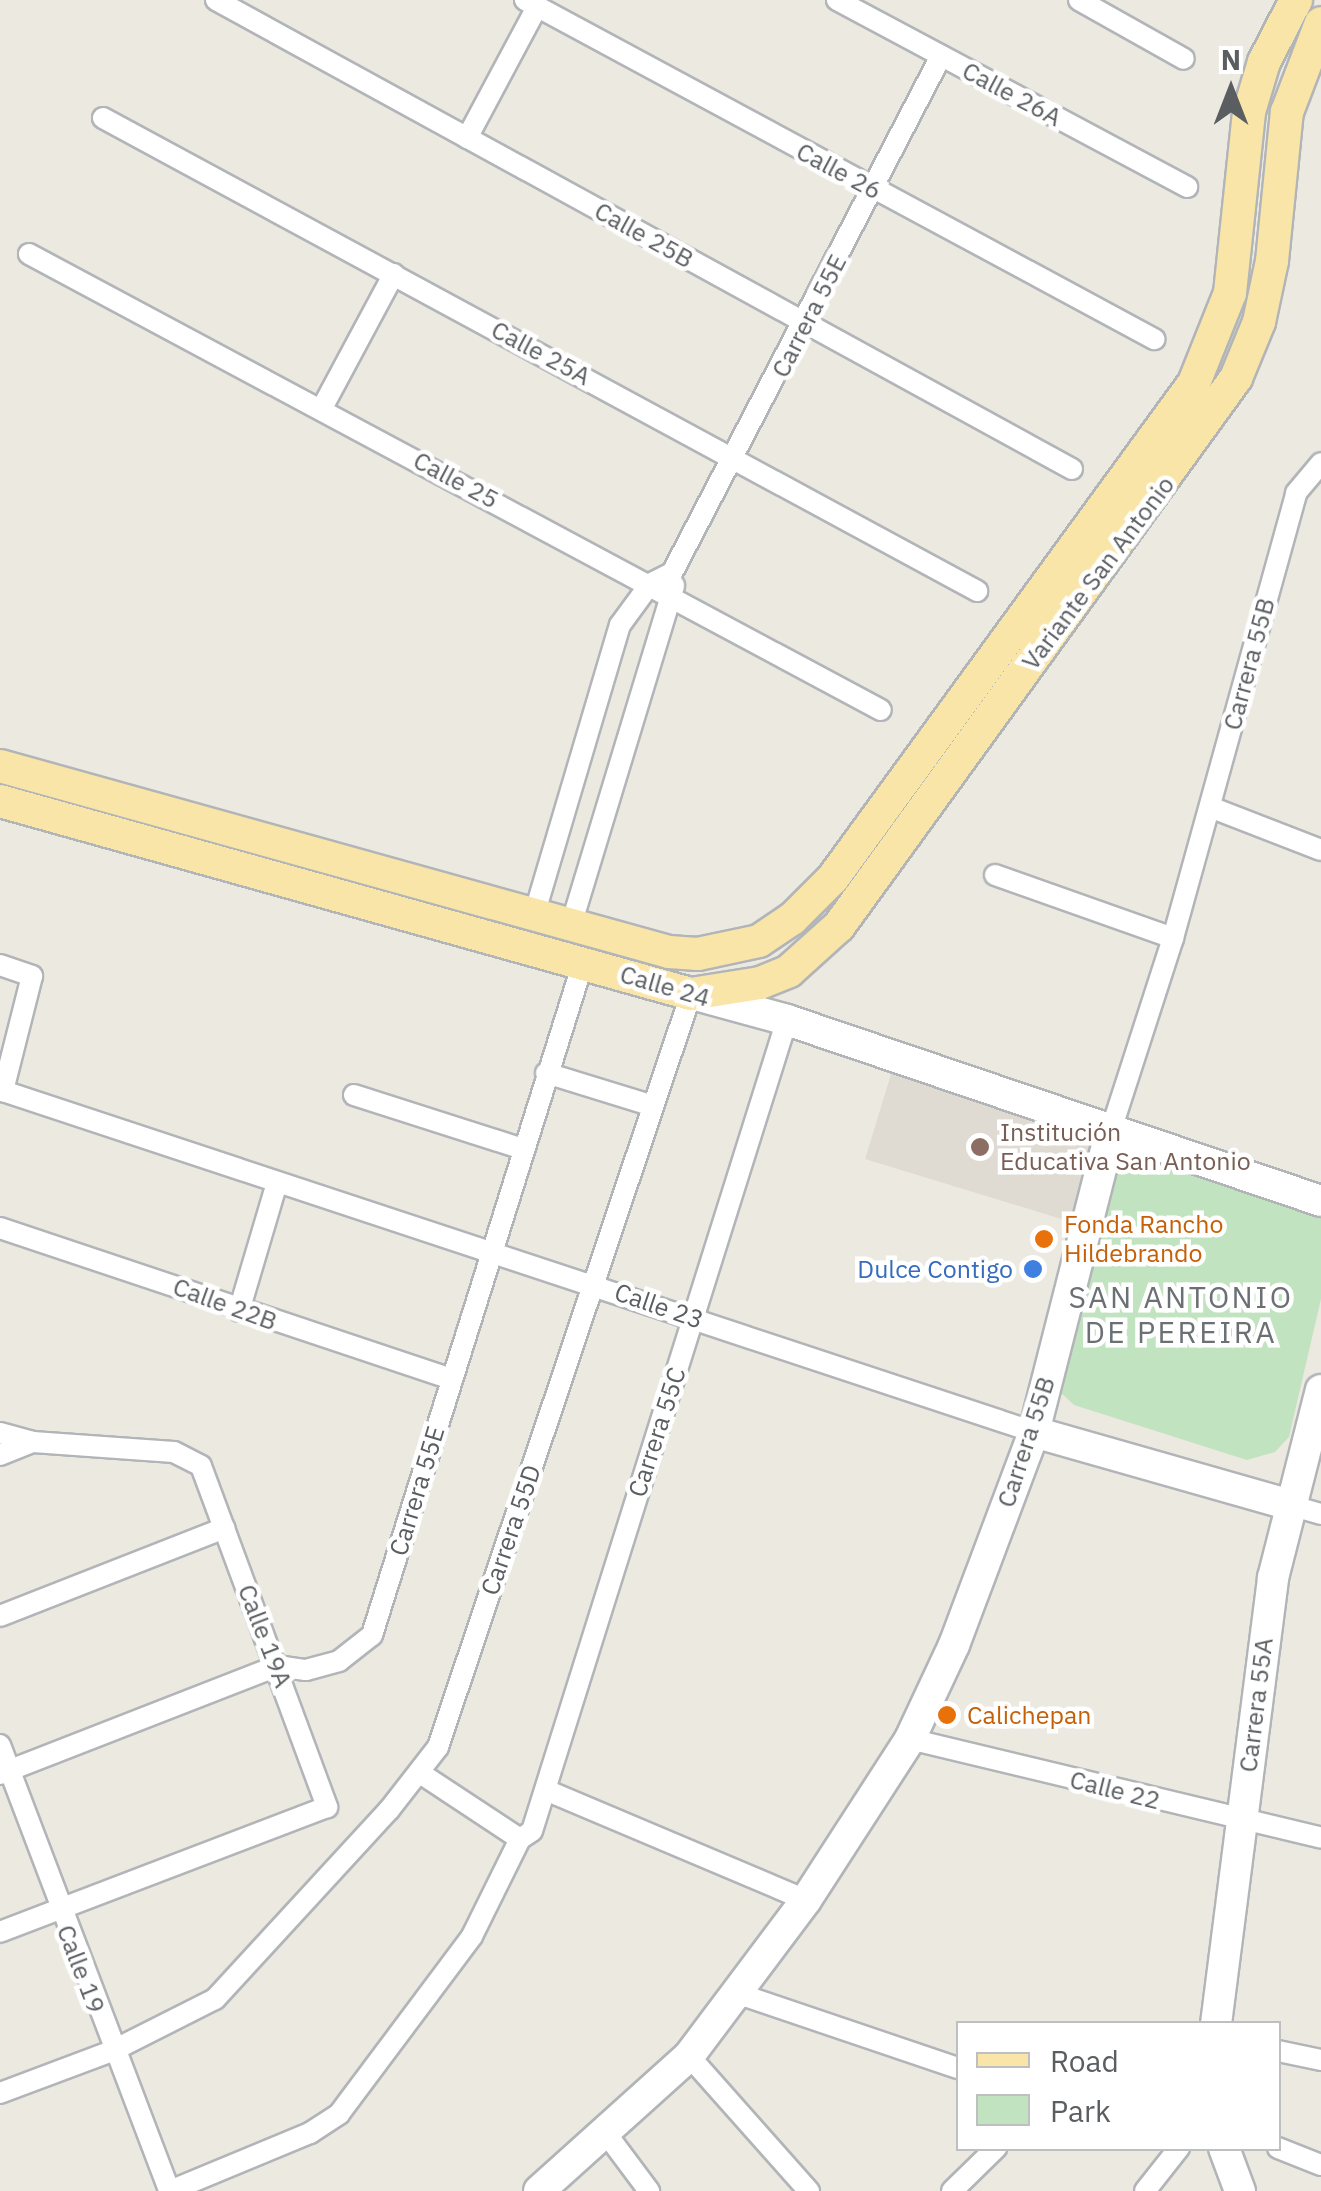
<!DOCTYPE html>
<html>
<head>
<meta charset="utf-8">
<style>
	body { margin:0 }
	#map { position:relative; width:1321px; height:2191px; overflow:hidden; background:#ece9e1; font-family:"IBM Plex Sans",sans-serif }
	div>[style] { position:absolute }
	.education>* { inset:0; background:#dfdad2; transform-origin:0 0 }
	.green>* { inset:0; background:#c2e3bf }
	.roads { filter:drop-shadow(2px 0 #b2b5b8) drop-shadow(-2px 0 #b2b5b8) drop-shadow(0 2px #b2b5b8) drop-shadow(0 -2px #b2b5b8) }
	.street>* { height:20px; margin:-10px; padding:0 10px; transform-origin:10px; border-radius:10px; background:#fff }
	.secondary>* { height:30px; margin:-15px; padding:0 15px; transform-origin:15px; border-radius:15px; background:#fff }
	.primary>* { height:32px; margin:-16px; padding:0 16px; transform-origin:16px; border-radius:16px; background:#fae5a8 }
	.dots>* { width:28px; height:28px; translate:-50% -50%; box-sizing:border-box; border:5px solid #fff; border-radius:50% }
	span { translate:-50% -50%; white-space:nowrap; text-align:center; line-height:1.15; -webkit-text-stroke:9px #fff; paint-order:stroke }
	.street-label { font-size:25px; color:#5a5e61 }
	.education-label { font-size:25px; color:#785e54 }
	.left { translate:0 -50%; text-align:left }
	.food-label { font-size:25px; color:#c56008 }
	.shop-label { font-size:25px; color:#366cbe }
	.right { translate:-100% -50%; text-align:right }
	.quarter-label { font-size:30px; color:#6b7073; letter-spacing:2.5px }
	.legend { position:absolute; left:956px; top:2021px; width:325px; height:130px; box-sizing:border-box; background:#fff; border:2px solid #bdbfc0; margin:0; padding:12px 18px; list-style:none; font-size:30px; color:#5a5e61 }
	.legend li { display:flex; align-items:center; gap:20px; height:50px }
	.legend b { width:50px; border:2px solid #bdbfc0 }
	.north { position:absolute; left:1181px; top:40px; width:100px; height:100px; -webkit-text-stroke:8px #fff; paint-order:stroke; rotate:0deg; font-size:28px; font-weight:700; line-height:40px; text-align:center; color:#5a5e61 }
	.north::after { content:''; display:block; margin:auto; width:35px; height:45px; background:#5a5e61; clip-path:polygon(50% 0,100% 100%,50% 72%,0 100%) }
</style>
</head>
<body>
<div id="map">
	<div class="education">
		<i style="left:892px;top:1071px;width:214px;height:92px;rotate:17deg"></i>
	</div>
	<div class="green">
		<i style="clip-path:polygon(1144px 1147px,1321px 1209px,1321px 1299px,1289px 1437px,1275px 1452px,1247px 1460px,1074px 1405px,1059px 1391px,1115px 1173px)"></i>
	</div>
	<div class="roads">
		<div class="street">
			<i style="left:216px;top:0;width:976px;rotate:28.72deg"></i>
			<i style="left:525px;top:0;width:715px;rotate:28.32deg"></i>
			<i style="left:837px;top:0;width:397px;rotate:28.1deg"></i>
			<i style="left:1079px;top:0;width:120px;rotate:29.3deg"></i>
			<i style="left:103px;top:118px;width:994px;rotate:28.42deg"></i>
			<i style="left:467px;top:138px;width:149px;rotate:-61.9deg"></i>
			<i style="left:29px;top:254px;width:966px;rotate:28.16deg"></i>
			<i style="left:322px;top:408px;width:152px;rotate:-61.8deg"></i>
			<i style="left:1210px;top:807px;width:119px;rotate:21.2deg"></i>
			<i style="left:995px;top:875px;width:189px;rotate:19.5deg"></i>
			<i style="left:534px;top:915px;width:302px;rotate:-73.5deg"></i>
			<i style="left:620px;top:625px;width:51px;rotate:-53.8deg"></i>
			<i style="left:650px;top:584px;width:25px;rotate:-27deg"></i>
			<i style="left:672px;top:573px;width:583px;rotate:-62.51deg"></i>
			<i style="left:571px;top:925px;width:355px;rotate:-73.1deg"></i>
			<i style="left:0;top:965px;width:34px;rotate:19deg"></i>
			<i style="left:32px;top:976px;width:119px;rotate:104.2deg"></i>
			<i style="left:546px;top:1073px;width:112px;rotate:17.1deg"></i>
			<i style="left:0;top:1090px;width:1089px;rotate:18.3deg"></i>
			<i style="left:354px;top:1095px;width:174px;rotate:17.7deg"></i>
			<i style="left:1112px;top:1127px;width:199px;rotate:-72.1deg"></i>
			<i style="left:1173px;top:938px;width:462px;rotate:-74.5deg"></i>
			<i style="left:1296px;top:493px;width:39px;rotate:-50deg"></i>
			<i style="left:0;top:1228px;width:476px;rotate:18.5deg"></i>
			<i style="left:239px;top:1311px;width:134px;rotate:-73.5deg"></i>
			<i style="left:0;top:1433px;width:34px;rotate:15deg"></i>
			<i style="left:33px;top:1442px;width:141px;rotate:4.1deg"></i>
			<i style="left:174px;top:1452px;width:30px;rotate:27deg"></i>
			<i style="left:201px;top:1466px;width:364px;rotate:69.7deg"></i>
			<i style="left:327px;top:1807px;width:350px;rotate:159.1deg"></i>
			<i style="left:0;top:1455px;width:35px;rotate:-22deg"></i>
			<i style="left:1293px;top:1506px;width:29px;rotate:16deg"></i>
			<i style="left:0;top:1616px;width:241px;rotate:-21.4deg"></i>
			<i style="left:910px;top:1739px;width:423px;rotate:13.5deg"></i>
			<i style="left:0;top:1745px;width:477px;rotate:69.2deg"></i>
			<i style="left:420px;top:1773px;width:120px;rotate:33.4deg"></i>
			<i style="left:520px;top:1839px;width:14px;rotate:-34deg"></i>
			<i style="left:532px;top:1831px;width:850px;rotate:-72.55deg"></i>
			<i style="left:0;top:1774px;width:297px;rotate:-21.3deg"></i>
			<i style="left:277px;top:1666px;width:29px;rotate:8deg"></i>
			<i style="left:306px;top:1670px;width:34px;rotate:-15deg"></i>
			<i style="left:339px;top:1661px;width:42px;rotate:-38.2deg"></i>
			<i style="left:372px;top:1635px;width:704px;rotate:-72.57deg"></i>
			<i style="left:548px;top:1791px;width:280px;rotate:22.9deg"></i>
			<i style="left:739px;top:1994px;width:231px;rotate:18.7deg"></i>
			<i style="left:1278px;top:2051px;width:44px;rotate:11.8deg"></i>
			<i style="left:689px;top:2056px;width:181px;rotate:48.4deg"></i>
			<i style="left:0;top:2093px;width:120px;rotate:-20.6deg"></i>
			<i style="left:112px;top:2051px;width:115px;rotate:-26.8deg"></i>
			<i style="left:215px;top:1999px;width:257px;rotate:-47.4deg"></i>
			<i style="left:389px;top:1810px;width:80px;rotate:-52.1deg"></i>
			<i style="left:438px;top:1747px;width:794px;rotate:-71.43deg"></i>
			<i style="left:608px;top:2136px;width:69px;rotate:53.3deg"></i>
			<i style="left:1278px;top:2148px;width:46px;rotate:21.6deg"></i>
			<i style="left:170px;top:2191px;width:152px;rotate:-22.5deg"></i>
			<i style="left:310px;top:2133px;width:35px;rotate:-33deg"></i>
			<i style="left:339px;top:2114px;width:222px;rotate:-53.2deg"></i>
			<i style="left:472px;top:1936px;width:108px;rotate:-63.7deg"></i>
			<i style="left:952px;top:2191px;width:62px;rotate:-44.3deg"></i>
			<i style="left:1145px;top:2191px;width:55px;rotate:-51.7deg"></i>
		</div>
		<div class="secondary">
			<i style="left:692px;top:994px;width:98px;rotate:15.3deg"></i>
			<i style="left:787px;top:1020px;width:564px;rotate:18.72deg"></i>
			<i style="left:1034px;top:1432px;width:269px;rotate:15.9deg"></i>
			<i style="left:1216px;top:2024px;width:450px;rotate:-82.7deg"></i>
			<i style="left:1273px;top:1578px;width:194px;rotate:-75.7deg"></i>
			<i style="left:1224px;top:2148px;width:46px;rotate:69.6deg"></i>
			<i style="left:539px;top:2191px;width:202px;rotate:-42deg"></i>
			<i style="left:689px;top:2056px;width:195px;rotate:-53.1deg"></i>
			<i style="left:806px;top:1900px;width:192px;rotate:-57.1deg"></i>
			<i style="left:910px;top:1739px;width:104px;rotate:-64.9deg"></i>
			<i style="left:954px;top:1645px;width:228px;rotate:-69.4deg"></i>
			<i style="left:1034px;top:1432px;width:315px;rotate:-75.7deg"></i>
		</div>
		<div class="primary">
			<i style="left:0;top:766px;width:694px;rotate:15.54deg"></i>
			<i style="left:669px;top:952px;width:29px;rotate:4deg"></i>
			<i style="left:698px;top:954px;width:62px;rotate:-12deg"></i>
			<i style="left:759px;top:941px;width:40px;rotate:-34deg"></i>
			<i style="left:792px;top:919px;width:58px;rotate:-45deg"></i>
			<i style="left:833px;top:878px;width:613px;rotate:-53.9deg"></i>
			<i style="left:1194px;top:383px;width:97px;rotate:-68.2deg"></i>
			<i style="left:1230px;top:293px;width:182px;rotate:-84deg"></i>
			<i style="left:1249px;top:112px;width:52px;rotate:-73.3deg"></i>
			<i style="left:1264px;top:62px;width:70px;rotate:-62.7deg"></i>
			<i style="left:0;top:801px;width:717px;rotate:15.61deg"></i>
			<i style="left:691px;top:994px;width:70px;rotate:-9.1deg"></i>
			<i style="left:760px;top:983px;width:31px;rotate:-22deg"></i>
			<i style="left:789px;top:971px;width:67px;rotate:-42deg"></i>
			<i style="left:839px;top:926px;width:677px;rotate:-54.08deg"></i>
			<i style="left:1236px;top:378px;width:61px;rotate:-67.7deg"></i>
			<i style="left:1259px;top:322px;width:62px;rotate:-78deg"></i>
			<i style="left:1272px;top:261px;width:150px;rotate:-84.3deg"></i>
			<i style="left:1287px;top:112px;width:95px;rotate:-69.1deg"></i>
		</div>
	</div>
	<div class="dots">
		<i style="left:980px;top:1147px;background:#8d6e63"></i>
		<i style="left:1044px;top:1239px;background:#e8710a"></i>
		<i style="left:1033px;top:1269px;background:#3f7fe0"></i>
		<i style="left:947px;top:1715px;background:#e8710a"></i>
	</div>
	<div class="street-label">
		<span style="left:1012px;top:94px;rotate:28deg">Calle 26A</span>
		<span style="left:839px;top:171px;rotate:28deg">Calle 26</span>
		<span style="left:644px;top:235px;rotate:29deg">Calle 25B</span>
		<span style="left:809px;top:316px;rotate:-63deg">Carrera 55E</span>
		<span style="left:541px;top:353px;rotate:28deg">Calle 25A</span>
		<span style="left:456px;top:480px;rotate:28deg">Calle 25</span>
		<span style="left:1098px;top:573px;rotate:-53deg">Variante San Antonio</span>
		<span style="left:1249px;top:664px;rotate:-75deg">Carrera 55B</span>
		<span style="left:665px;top:986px;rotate:16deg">Calle 24</span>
		<span style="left:225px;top:1304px;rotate:20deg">Calle 22B</span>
		<span style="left:659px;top:1306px;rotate:19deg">Calle 23</span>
		<span style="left:657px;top:1432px;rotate:-72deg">Carrera 55C</span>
		<span style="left:1026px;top:1442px;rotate:-72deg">Carrera 55B</span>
		<span style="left:417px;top:1491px;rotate:-73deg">Carrera 55E</span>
		<span style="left:511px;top:1530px;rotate:-71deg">Carrera 55D</span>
		<span style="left:265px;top:1636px;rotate:69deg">Calle 19A</span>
		<span style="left:1256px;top:1705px;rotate:-83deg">Carrera 55A</span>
		<span style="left:1115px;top:1790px;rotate:14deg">Calle 22</span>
		<span style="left:81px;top:1969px;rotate:69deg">Calle 19</span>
	</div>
	<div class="education-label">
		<span class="left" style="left:1000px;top:1147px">Institución<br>Educativa San Antonio</span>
	</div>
	<div class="food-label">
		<span class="left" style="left:1064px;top:1239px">Fonda Rancho<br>Hildebrando</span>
		<span class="left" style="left:967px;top:1715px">Calichepan</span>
	</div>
	<div class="shop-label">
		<span class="right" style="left:1013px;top:1269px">Dulce Contigo</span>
	</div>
	<div class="quarter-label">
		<span style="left:1181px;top:1314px">SAN ANTONIO<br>DE PEREIRA</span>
	</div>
	<ul class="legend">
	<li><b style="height:12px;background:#fae5a8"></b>Road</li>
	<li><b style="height:28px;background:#c2e3bf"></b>Park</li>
	</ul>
	<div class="north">N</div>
</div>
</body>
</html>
